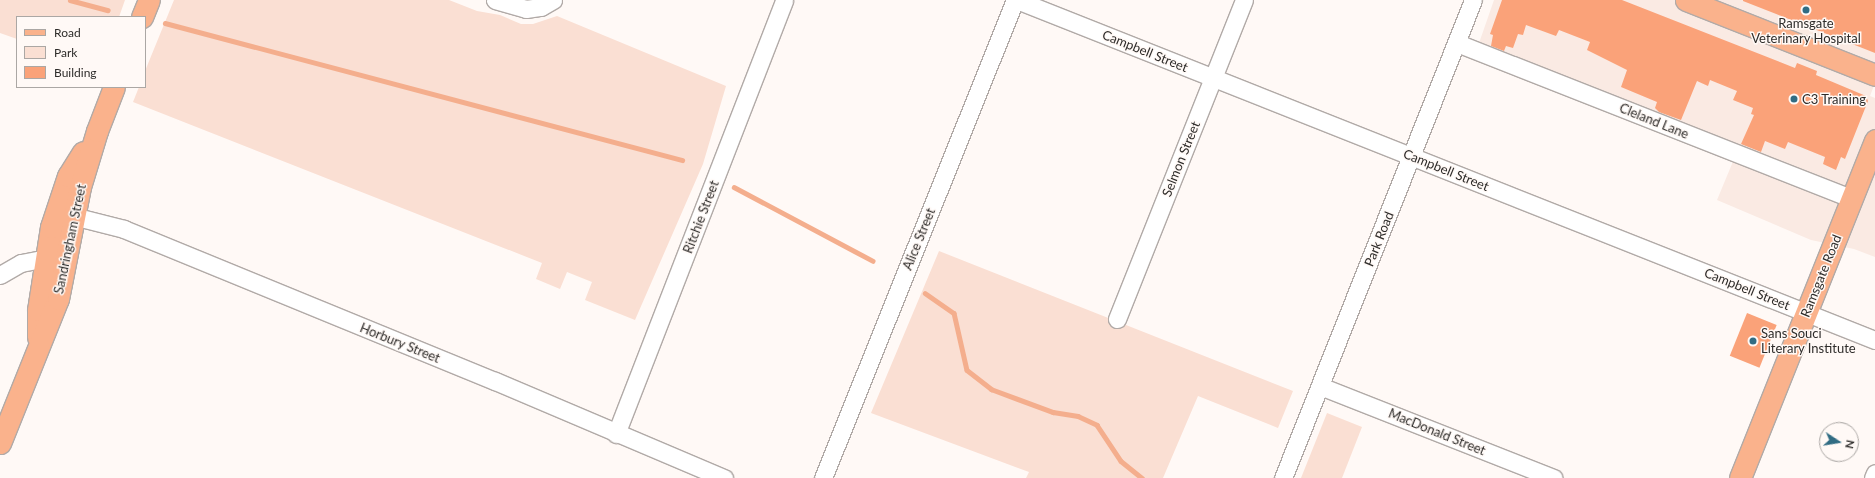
<!DOCTYPE html>
<html>
<head>
<meta charset="utf-8">
<style>
	body { margin:0 }
	#map { position:relative; width:1875px; height:478px; overflow:hidden; background:#fff9f6; font-family:Lato,sans-serif }
	div>[style] { position:absolute }
	.built>* { inset:0; background:#faeae3 }
	.green>* { inset:0; background:#fadfd3 }
	.stream>* { height:4.5px; margin:-2.25px; padding:0 2.25px; transform-origin:2.25px; border-radius:2.25px; background:#f4ae8d }
	.building>* { inset:0; background:#faa279; transform-origin:0 0 }
	.roads { filter:drop-shadow(1px 0 #b1aaa7) drop-shadow(-1px 0 #b1aaa7) drop-shadow(0 1px #b1aaa7) drop-shadow(0 -1px #b1aaa7) }
	.minor>* { height:17px; margin:-8.5px; padding:0 8.5px; transform-origin:8.5px; border-radius:8.5px; background:#fff }
	.major>* { height:21px; margin:-10.5px; padding:0 10.5px; transform-origin:10.5px; border-radius:10.5px; background:#fab28c }
	.dots>* { width:11px; height:11px; translate:-50% -50%; box-sizing:border-box; border:2px solid #fff9f6; border-radius:50% }
	span { translate:-50% -50%; white-space:nowrap; text-align:center; line-height:1.15; -webkit-text-stroke:3px #fff9f6; paint-order:stroke }
	.poi-label { font-size:13px; color:#2e2c2a }
	.left { translate:0 -50%; text-align:left }
	.street-label { font-size:13px; color:#2e2c2a }
	.legend { position:absolute; left:16px; top:16px; width:130px; height:72px; box-sizing:border-box; background:#fff9f6; border:1px solid #aba7a4; margin:0; padding:5px 7px; list-style:none; font-size:12px; color:#2e2c2a }
	.legend li { display:flex; align-items:center; gap:8px; height:20px }
	.legend b { width:20px; border:1px solid #aba7a4 }
	.north { position:absolute; left:1819px; top:422px; width:40px; height:40px; box-sizing:border-box; background:#fff9f6; border:1px solid #aba7a4; border-radius:50%; rotate:102deg; font-size:11px; font-weight:700; line-height:16px; text-align:center; color:#2e2c2a }
	.north::after { content:''; display:block; margin:auto; width:14px; height:18px; background:#306c83; clip-path:polygon(50% 0,100% 100%,50% 72%,0 100%) }
</style>
</head>
<body>
<div id="map">
	<div class="built">
		<i style="clip-path:polygon(1494px 0,1875px 0,1875px 83px,1870px 96px,1875px 98px,1875px 257px,1854px 249px,1811px 240px,1717px 200px,1739px 147px,1478px 46px)"></i>
	</div>
	<div class="green">
		<i style="clip-path:polygon(0 0,125px 0,119px 17px,17px 17px,17px 39px,0 33px)"></i>
		<i style="clip-path:polygon(174px 0,449px 0,477px 11px,500px 15px,521px 24px,533px 24px,557px 16px,726px 86px,703px 164px,635px 320px,585px 300px,592px 282px,567px 272px,560px 289px,536px 279px,542px 263px,133px 102px,139px 87px,145px 87px,145px 71px)"></i>
		<i style="clip-path:polygon(939px 251px,1293px 391px,1278px 428px,1198px 396px,1163px 478px,1026px 478px,1029px 472px,871px 413px)"></i>
		<i style="clip-path:polygon(1327px 413px,1362px 427px,1342px 478px,1301px 478px)"></i>
	</div>
	<div class="stream">
		<i style="left:70px;top:0;width:39px;rotate:15deg"></i>
		<i style="left:165px;top:23px;width:535px;rotate:14.84deg"></i>
		<i style="left:734px;top:187px;width:157px;rotate:28deg"></i>
		<i style="left:925px;top:293px;width:35px;rotate:35deg"></i>
		<i style="left:954px;top:313px;width:58px;rotate:77.2deg"></i>
		<i style="left:967px;top:370px;width:31px;rotate:38deg"></i>
		<i style="left:991px;top:389px;width:66px;rotate:20.4deg"></i>
		<i style="left:1053px;top:412px;width:25px;rotate:9deg"></i>
		<i style="left:1078px;top:416px;width:21px;rotate:25deg"></i>
		<i style="left:1097px;top:425px;width:43px;rotate:56.3deg"></i>
		<i style="left:1121px;top:461px;width:27px;rotate:39deg"></i>
	</div>
	<div class="building">
		<i style="clip-path:polygon(1502px 0,1622px 0,1795px 68px,1797px 63px,1817px 71px,1816px 75px,1866px 96px,1868px 101px,1845px 159px,1841px 157px,1836px 170px,1823px 164px,1825px 157px,1788px 142px,1785px 149px,1765px 141px,1761px 152px,1741px 144px,1754px 115px,1751px 114px,1753px 108px,1733px 100px,1737px 91px,1710px 80px,1708px 86px,1697px 81px,1681px 120px,1659px 112px,1655px 108px,1657px 102px,1621px 87px,1627px 70px,1587px 50px,1590px 42px,1559px 30px,1556px 36px,1526px 25px,1523px 35px,1518px 34px,1513px 48px,1506px 46px,1504px 51px,1491px 46px,1493px 35px,1490px 34px)"></i>
		<i style="clip-path:polygon(1743px 0,1875px 0,1875px 53px,1743px 1px)"></i>
		<i style="left:1747px;top:313px;width:32px;height:46px;rotate:22deg"></i>
	</div>
	<div class="roads">
		<div class="minor">
			<i style="left:495px;top:0;width:32px;rotate:16deg"></i>
			<i style="left:526px;top:9px;width:15px;rotate:-8deg"></i>
			<i style="left:541px;top:7px;width:14px;rotate:-30deg"></i>
			<i style="left:1017px;top:0;width:923px;rotate:21.62deg"></i>
			<i style="left:1457px;top:43px;width:423px;rotate:21.5deg"></i>
			<i style="left:73px;top:216px;width:53px;rotate:14.3deg"></i>
			<i style="left:124px;top:229px;width:401px;rotate:22.3deg"></i>
			<i style="left:495px;top:381px;width:249px;rotate:23deg"></i>
			<i style="left:0;top:275px;width:24px;rotate:-30deg"></i>
			<i style="left:21px;top:263px;width:25px;rotate:-11deg"></i>
			<i style="left:1117px;top:319px;width:343px;rotate:-68.3deg"></i>
			<i style="left:1320px;top:386px;width:251px;rotate:21.5deg"></i>
			<i style="left:616px;top:434px;width:465px;rotate:-68.8deg"></i>
			<i style="left:823px;top:478px;width:515px;rotate:-68.12deg"></i>
			<i style="left:1283px;top:478px;width:514px;rotate:-68.32deg"></i>
			<i style="left:1873px;top:478px;width:5px;rotate:-68deg"></i>
		</div>
		<div class="major">
			<i style="left:1686px;top:0;width:203px;rotate:21.6deg"></i>
			<i style="left:142px;top:17px;width:18px;rotate:-68deg"></i>
			<i style="left:38px;top:337px;width:27px;rotate:-90deg"></i>
			<i style="left:38px;top:310px;width:84px;rotate:-81.1deg"></i>
			<i style="left:51px;top:227px;width:54px;rotate:-71.6deg"></i>
			<i style="left:68px;top:176px;width:28px;rotate:-58deg"></i>
			<i style="left:0;top:443px;width:155px;rotate:-68.1deg"></i>
			<i style="left:58px;top:299px;width:114px;rotate:-78.9deg"></i>
			<i style="left:80px;top:187px;width:59px;rotate:-73.1deg"></i>
			<i style="left:97px;top:131px;width:47px;rotate:-68.9deg"></i>
			<i style="left:1740px;top:478px;width:364px;rotate:-68.2deg"></i>
		</div>
	</div>
	<div class="dots">
		<i style="left:1806px;top:10px;background:#306c83"></i>
		<i style="left:1794px;top:99px;background:#306c83"></i>
		<i style="left:1753px;top:341px;background:#306c83"></i>
	</div>
	<div class="poi-label">
		<span style="left:1806px;top:31px">Ramsgate<br>Veterinary Hospital</span>
		<span class="left" style="left:1802px;top:99px">C3 Training</span>
		<span class="left" style="left:1761px;top:341px">Sans Souci<br>Literary Institute</span>
	</div>
	<div class="street-label">
		<span style="left:1145px;top:51px;rotate:22deg">Campbell Street</span>
		<span style="left:1654px;top:121px;rotate:22deg">Cleland Lane</span>
		<span style="left:1181px;top:159px;rotate:-68deg">Selmon Street</span>
		<span style="left:1446px;top:170px;rotate:22deg">Campbell Street</span>
		<span style="left:701px;top:217px;rotate:-69deg">Ritchie Street</span>
		<span style="left:70px;top:239px;rotate:-78deg">Sandringham Street</span>
		<span style="left:919px;top:239px;rotate:-68deg">Alice Street</span>
		<span style="left:1379px;top:239px;rotate:-68deg">Park Road</span>
		<span style="left:1821px;top:276px;rotate:-68deg">Ramsgate Road</span>
		<span style="left:1747px;top:289px;rotate:22deg">Campbell Street</span>
		<span style="left:400px;top:343px;rotate:22deg">Horbury Street</span>
		<span style="left:1437px;top:432px;rotate:22deg">MacDonald Street</span>
	</div>
	<ul class="legend">
	<li><b style="height:5px;background:#fab28c"></b>Road</li>
	<li><b style="height:11px;background:#fadfd3"></b>Park</li>
	<li><b style="height:11px;background:#faa279"></b>Building</li>
	</ul>
	<div class="north">N</div>
</div>
</body>
</html>
